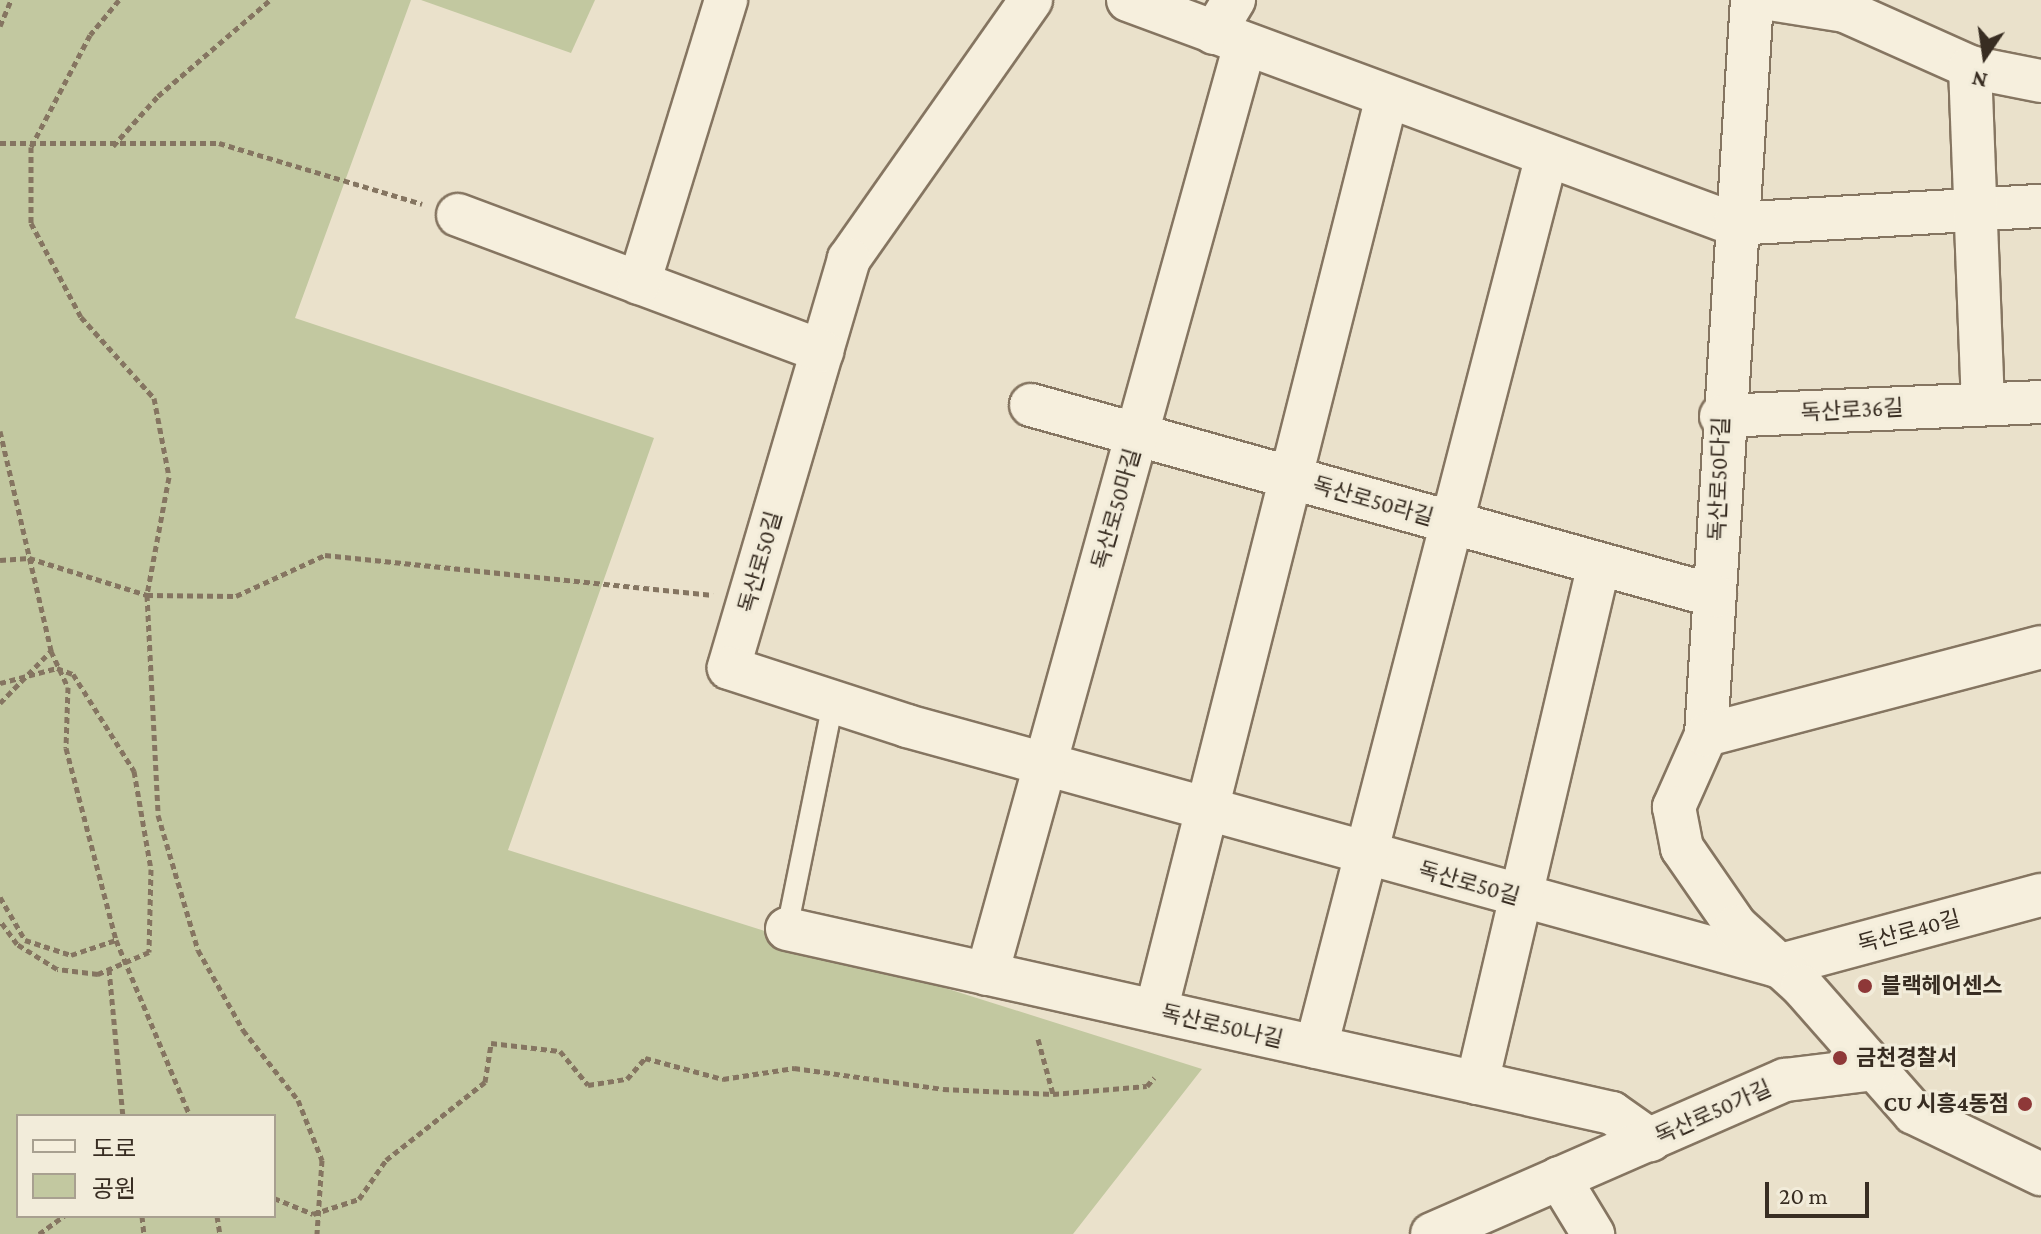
<!DOCTYPE html>
<html>
<head>
<meta charset="utf-8">
<style>
	body { margin:0 }
	#map { position:relative; width:2041px; height:1234px; overflow:hidden; background:#eae1cb; font-family:"Crimson Pro","Noto Sans KR",serif }
	div>[style] { position:absolute }
	.green>* { inset:0; background:#c2c8a0 }
	.path>* { height:5px; margin-top:-2.5px; transform-origin:0; background:repeating-linear-gradient(90deg,#857561 0 6px,transparent 0 10px) }
	.roads { filter:drop-shadow(2px 0 #857561) drop-shadow(-2px 0 #857561) drop-shadow(0 2px #857561) drop-shadow(0 -2px #857561) }
	.service>* { height:20px; margin:-10px; padding:0 10px; transform-origin:10px; border-radius:10px; background:#f6efdd }
	.minor>* { height:42px; margin:-21px; padding:0 21px; transform-origin:21px; border-radius:21px; background:#f6efdd }
	.dots>* { width:22px; height:22px; translate:-50% -50%; box-sizing:border-box; border:4px solid #f2ecda; border-radius:50% }
	span { translate:-50% -50%; white-space:nowrap; text-align:center; line-height:1.15; -webkit-text-stroke:6px #f2ecda; paint-order:stroke }
	.street-label { font-size:22px; color:#382d22 }
	.poi-label { font-size:22px; color:#382d22; font-weight:700 }
	.left { translate:0 -50%; text-align:left }
	.right { translate:-100% -50%; text-align:right }
	.legend { position:absolute; left:16px; top:1114px; width:260px; height:104px; box-sizing:border-box; background:#f2ecda; border:2px solid #a8a090; margin:0; padding:10px 14px; list-style:none; font-size:24px; color:#382d22 }
	.legend li { display:flex; align-items:center; gap:16px; height:40px }
	.legend b { width:40px; border:2px solid #a8a090 }
	.north { position:absolute; left:1945px; top:16px; width:80px; height:80px; -webkit-text-stroke:6px #f2ecda; paint-order:stroke; rotate:193deg; font-size:22px; font-weight:700; line-height:32px; text-align:center; color:#382d22 }
	.north::after { content:''; display:block; margin:auto; width:28px; height:36px; background:#382d22; clip-path:polygon(50% 0,100% 100%,50% 72%,0 100%) }
	.scale { position:absolute; left:1765px; top:1182px; width:104px; height:36px; box-sizing:border-box; border:4px solid #382d22; border-top:0; padding-left:10px; font-size:24px; line-height:28px; white-space:nowrap; color:#382d22; -webkit-text-stroke:6px #f2ecda; paint-order:stroke }
</style>
</head>
<body>
<div id="map">
	<div class="green">
		<i style="clip-path:polygon(evenodd,0 0,411px 0,295px 318px,654px 438px,508px 850px,1202px 1069px,1073px 1234px,0 1234px,0 0,18px 1116px,274px 1116px,274px 1216px,18px 1216px,18px 1116px)"></i>
		<i style="clip-path:polygon(421px 0,595px 0,571px 53px)"></i>
	</div>
	<div class="path">
		<i style="left:119px;top:0;width:45px;rotate:129.6deg"></i>
		<i style="left:90px;top:35px;width:127px;rotate:117.8deg"></i>
		<i style="left:31px;top:147px;width:76px;rotate:90deg"></i>
		<i style="left:31px;top:223px;width:106px;rotate:62deg"></i>
		<i style="left:81px;top:317px;width:109px;rotate:48deg"></i>
		<i style="left:154px;top:398px;width:80px;rotate:79.2deg"></i>
		<i style="left:169px;top:477px;width:120px;rotate:100.6deg"></i>
		<i style="left:147px;top:595px;width:220px;rotate:87.1deg"></i>
		<i style="left:158px;top:815px;width:141px;rotate:73.5deg"></i>
		<i style="left:198px;top:950px;width:92px;rotate:60.6deg"></i>
		<i style="left:243px;top:1030px;width:89px;rotate:51.8deg"></i>
		<i style="left:298px;top:1100px;width:65px;rotate:68.2deg"></i>
		<i style="left:322px;top:1160px;width:74px;rotate:93.9deg"></i>
		<i style="left:0;top:26px;width:28px;rotate:-67deg"></i>
		<i style="left:0;top:143px;width:219px"></i>
		<i style="left:219px;top:143px;width:212px;rotate:16.7deg"></i>
		<i style="left:113px;top:146px;width:67px;rotate:-48deg"></i>
		<i style="left:158px;top:96px;width:148px;rotate:-40.6deg"></i>
		<i style="left:0;top:431px;width:226px;rotate:76.9deg"></i>
		<i style="left:51px;top:651px;width:40px;rotate:65deg"></i>
		<i style="left:68px;top:687px;width:61px;rotate:91.9deg"></i>
		<i style="left:66px;top:748px;width:198px;rotate:75.4deg"></i>
		<i style="left:116px;top:940px;width:191px;rotate:67.2deg"></i>
		<i style="left:0;top:560px;width:29px;rotate:-4deg"></i>
		<i style="left:29px;top:558px;width:124px;rotate:17.4deg"></i>
		<i style="left:147px;top:595px;width:89px;rotate:0.6deg"></i>
		<i style="left:236px;top:596px;width:98px;rotate:-24.7deg"></i>
		<i style="left:325px;top:555px;width:390px;rotate:5.9deg"></i>
		<i style="left:0;top:683px;width:59px;rotate:-14.7deg"></i>
		<i style="left:57px;top:668px;width:17px;rotate:21deg"></i>
		<i style="left:73px;top:674px;width:115px;rotate:57.8deg"></i>
		<i style="left:134px;top:771px;width:99px;rotate:80.2deg"></i>
		<i style="left:151px;top:869px;width:83px;rotate:91.4deg"></i>
		<i style="left:149px;top:952px;width:56px;rotate:156.7deg"></i>
		<i style="left:98px;top:974px;width:41px;rotate:-173deg"></i>
		<i style="left:57px;top:969px;width:47px;rotate:-148deg"></i>
		<i style="left:17px;top:944px;width:29px;rotate:-126deg"></i>
		<i style="left:0;top:703px;width:73px;rotate:-45.6deg"></i>
		<i style="left:0;top:897px;width:50px;rotate:59.8deg"></i>
		<i style="left:25px;top:940px;width:48px;rotate:18.1deg"></i>
		<i style="left:71px;top:955px;width:47px;rotate:-18.4deg"></i>
		<i style="left:109px;top:969px;width:148px;rotate:84.6deg"></i>
		<i style="left:1038px;top:1039px;width:57px;rotate:74.7deg"></i>
		<i style="left:274px;top:1198px;width:42px;rotate:22.3deg"></i>
		<i style="left:313px;top:1214px;width:48px;rotate:-18.1deg"></i>
		<i style="left:359px;top:1199px;width:47px;rotate:-55.3deg"></i>
		<i style="left:386px;top:1160px;width:126px;rotate:-38.2deg"></i>
		<i style="left:485px;top:1082px;width:39px;rotate:-81deg"></i>
		<i style="left:491px;top:1043px;width:69px;rotate:6.6deg"></i>
		<i style="left:560px;top:1051px;width:44px;rotate:50.5deg"></i>
		<i style="left:588px;top:1085px;width:39px;rotate:-9deg"></i>
		<i style="left:627px;top:1079px;width:28px;rotate:-49deg"></i>
		<i style="left:645px;top:1058px;width:81px;rotate:15.1deg"></i>
		<i style="left:723px;top:1079px;width:72px;rotate:-8.8deg"></i>
		<i style="left:794px;top:1068px;width:150px;rotate:8deg"></i>
		<i style="left:943px;top:1089px;width:110px;rotate:2.6deg"></i>
		<i style="left:1053px;top:1094px;width:94px;rotate:-4.9deg"></i>
		<i style="left:1147px;top:1086px;width:11px;rotate:-49deg"></i>
		<i style="left:142px;top:1216px;width:18px;rotate:84deg"></i>
		<i style="left:217px;top:1216px;width:18px;rotate:81deg"></i>
		<i style="left:39px;top:1234px;width:31px;rotate:-36deg"></i>
	</div>
	<div class="roads">
		<div class="service">
			<i style="left:787px;top:929px;width:232px;rotate:-78.5deg"></i>
		</div>
		<div class="minor">
			<i style="left:1031px;top:0;width:317px;rotate:125.1deg"></i>
			<i style="left:849px;top:259px;width:426px;rotate:106.4deg"></i>
			<i style="left:729px;top:668px;width:187px;rotate:18deg"></i>
			<i style="left:907px;top:726px;width:902px;rotate:15.42deg"></i>
			<i style="left:1777px;top:966px;width:273px;rotate:-15.1deg"></i>
			<i style="left:1128px;top:0;width:646px;rotate:20.29deg"></i>
			<i style="left:1734px;top:224px;width:308px;rotate:-3.4deg"></i>
			<i style="left:1752px;top:0;width:736px;rotate:93.58deg"></i>
			<i style="left:1706px;top:735px;width:79px;rotate:114deg"></i>
			<i style="left:1674px;top:807px;width:42px;rotate:79deg"></i>
			<i style="left:1682px;top:848px;width:95px;rotate:55.3deg"></i>
			<i style="left:1736px;top:926px;width:89px;rotate:42.3deg"></i>
			<i style="left:1802px;top:986px;width:169px;rotate:48.6deg"></i>
			<i style="left:1914px;top:1113px;width:141px;rotate:25.7deg"></i>
			<i style="left:1776px;top:0;width:70px;rotate:9.1deg"></i>
			<i style="left:1845px;top:11px;width:137px;rotate:24.1deg"></i>
			<i style="left:1970px;top:67px;width:72px;rotate:11.2deg"></i>
			<i style="left:1214px;top:33px;width:39px;rotate:-59deg"></i>
			<i style="left:1970px;top:67px;width:337px;rotate:87.8deg"></i>
			<i style="left:458px;top:215px;width:389px;rotate:20.5deg"></i>
			<i style="left:639px;top:283px;width:296px;rotate:-72.9deg"></i>
			<i style="left:1031px;top:405px;width:710px;rotate:15.6deg"></i>
			<i style="left:1721px;top:416px;width:320px;rotate:-2.5deg"></i>
			<i style="left:1706px;top:735px;width:346px;rotate:-14.7deg"></i>
			<i style="left:787px;top:929px;width:845px;rotate:12.57deg"></i>
			<i style="left:1612px;top:1113px;width:47px;rotate:35.4deg"></i>
			<i style="left:987px;top:974px;width:965px;rotate:-74.49deg"></i>
			<i style="left:1156px;top:1011px;width:943px;rotate:-75.82deg"></i>
			<i style="left:1316px;top:1047px;width:921px;rotate:-75.48deg"></i>
			<i style="left:1477px;top:1083px;width:533px;rotate:-76.77deg"></i>
			<i style="left:1559px;top:1178px;width:66px;rotate:58.7deg"></i>
			<i style="left:1432px;top:1234px;width:385px;rotate:-23.6deg"></i>
			<i style="left:1785px;top:1080px;width:90px;rotate:-7deg"></i>
		</div>
	</div>
	<div class="dots">
		<i style="left:1865px;top:986px;background:#8e3838"></i>
		<i style="left:1840px;top:1058px;background:#8e3838"></i>
		<i style="left:2025px;top:1104px;background:#8e3838"></i>
	</div>
	<div class="street-label">
		<span style="left:1852px;top:410px;rotate:-3deg">독산로36길</span>
		<span style="left:1719px;top:479px;rotate:-88deg">독산로50다길</span>
		<span style="left:1373px;top:501px;rotate:16deg">독산로50라길</span>
		<span style="left:1116px;top:509px;rotate:-74deg">독산로50마길</span>
		<span style="left:760px;top:562px;rotate:-74deg">독산로50길</span>
		<span style="left:1469px;top:883px;rotate:16deg">독산로50길</span>
		<span style="left:1909px;top:931px;rotate:-15deg">독산로40길</span>
		<span style="left:1222px;top:1026px;rotate:13deg">독산로50나길</span>
		<span style="left:1713px;top:1112px;rotate:-24deg">독산로50가길</span>
	</div>
	<div class="poi-label">
		<span class="left" style="left:1881px;top:986px">블랙헤어센스</span>
		<span class="left" style="left:1856px;top:1058px">금천경찰서</span>
		<span class="right" style="left:2009px;top:1104px">CU 시흥4동점</span>
	</div>
	<ul class="legend">
	<li><b style="height:10px;background:#f6efdd"></b>도로</li>
	<li><b style="height:22px;background:#c2c8a0"></b>공원</li>
	</ul>
	<div class="north">N</div>
	<div class="scale">20 m</div>
</div>
</body>
</html>
